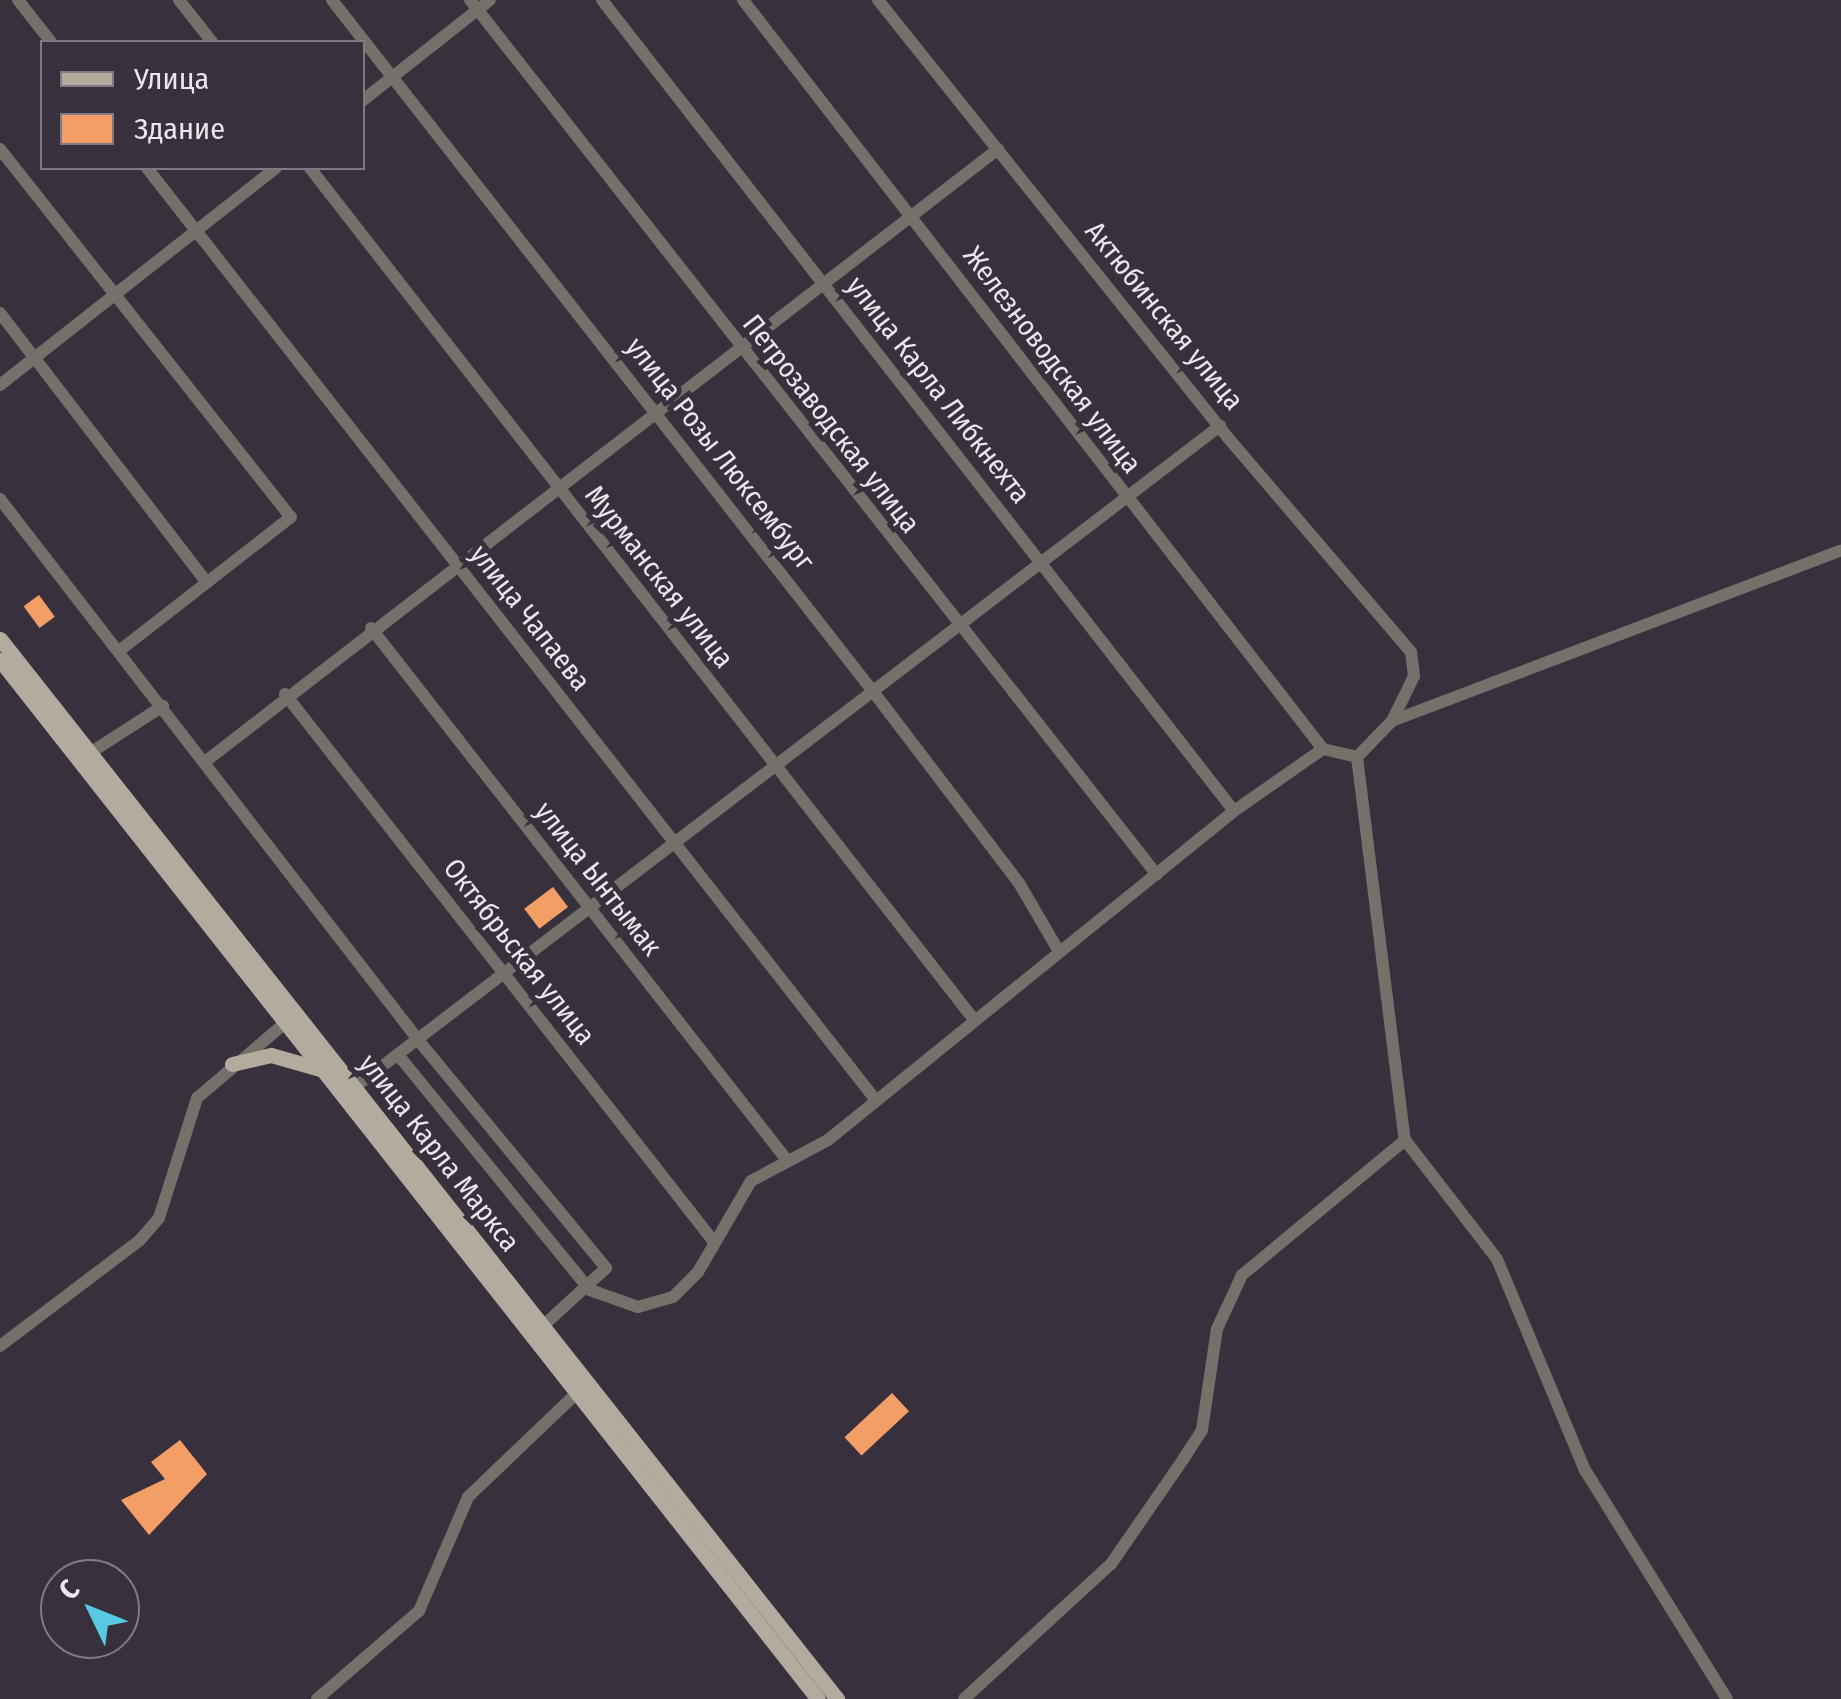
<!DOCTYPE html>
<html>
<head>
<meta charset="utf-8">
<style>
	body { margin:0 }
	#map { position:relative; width:1841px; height:1699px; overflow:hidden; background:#38313d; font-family:"Fira Sans Condensed",sans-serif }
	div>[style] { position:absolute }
	.building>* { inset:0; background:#f39d67; transform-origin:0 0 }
	.minor>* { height:12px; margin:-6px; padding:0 6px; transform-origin:6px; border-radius:6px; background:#74706a }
	.major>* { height:15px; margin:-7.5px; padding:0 7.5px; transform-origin:7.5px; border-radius:7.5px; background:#b4ab9f }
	span { translate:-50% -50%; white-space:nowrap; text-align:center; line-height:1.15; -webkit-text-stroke:10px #38313d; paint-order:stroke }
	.street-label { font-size:28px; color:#ebe7ee }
	.legend { position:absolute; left:40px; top:40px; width:325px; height:130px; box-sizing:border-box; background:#38313d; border:2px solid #807a84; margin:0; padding:12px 18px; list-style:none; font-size:30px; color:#ebe7ee }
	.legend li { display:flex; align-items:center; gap:20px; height:50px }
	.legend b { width:50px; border:2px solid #807a84 }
	.north { position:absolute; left:40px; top:1559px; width:100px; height:100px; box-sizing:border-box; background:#38313d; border:2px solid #807a84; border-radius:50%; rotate:313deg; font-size:28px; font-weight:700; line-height:40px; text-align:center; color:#ebe7ee }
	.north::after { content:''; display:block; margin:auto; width:35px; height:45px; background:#58c9e3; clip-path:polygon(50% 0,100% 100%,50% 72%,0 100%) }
</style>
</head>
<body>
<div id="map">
	<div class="building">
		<i style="left:39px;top:595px;width:27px;height:19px;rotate:54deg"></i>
		<i style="left:553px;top:887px;width:25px;height:36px;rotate:53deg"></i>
		<i style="left:892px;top:1393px;width:25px;height:65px;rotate:47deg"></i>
		<i style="clip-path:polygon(180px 1440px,207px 1474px,149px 1535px,121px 1500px,165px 1479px,151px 1462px)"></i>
	</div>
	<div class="minor">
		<i style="left:18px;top:0;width:53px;rotate:51.8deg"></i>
		<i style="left:179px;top:0;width:53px;rotate:51.8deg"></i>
		<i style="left:332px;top:0;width:881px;rotate:51.96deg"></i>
		<i style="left:875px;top:694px;width:238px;rotate:52.7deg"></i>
		<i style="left:1019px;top:883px;width:75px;rotate:59.7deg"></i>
		<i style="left:470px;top:0;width:1112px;rotate:51.86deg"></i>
		<i style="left:602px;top:0;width:1028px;rotate:52.07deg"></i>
		<i style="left:743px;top:0;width:947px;rotate:52.25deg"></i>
		<i style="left:362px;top:101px;width:163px;rotate:-38.3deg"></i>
		<i style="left:0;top:149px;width:469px;rotate:51.7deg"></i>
		<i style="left:291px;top:517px;width:218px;rotate:142.1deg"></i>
		<i style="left:147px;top:168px;width:1180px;rotate:51.98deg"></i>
		<i style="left:310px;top:168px;width:1075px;rotate:52.06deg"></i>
		<i style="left:0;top:313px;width:340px;rotate:52.5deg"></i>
		<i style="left:0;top:385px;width:351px;rotate:-38.2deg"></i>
		<i style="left:0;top:499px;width:685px;rotate:52.29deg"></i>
		<i style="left:419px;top:1041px;width:294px;rotate:50.5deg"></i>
		<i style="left:606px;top:1268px;width:84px;rotate:137.4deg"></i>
		<i style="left:371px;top:628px;width:674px;rotate:51.99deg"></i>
		<i style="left:285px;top:694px;width:696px;rotate:51.94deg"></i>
		<i style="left:1392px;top:721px;width:480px;rotate:-20.8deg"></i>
		<i style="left:90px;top:753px;width:87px;rotate:-32.8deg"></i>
		<i style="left:1357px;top:757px;width:386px;rotate:82.9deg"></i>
		<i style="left:1405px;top:1140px;width:150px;rotate:52.3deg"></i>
		<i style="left:1497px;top:1259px;width:229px;rotate:67.4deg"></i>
		<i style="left:1585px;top:1470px;width:269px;rotate:58.2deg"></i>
		<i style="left:206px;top:761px;width:1001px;rotate:-37.69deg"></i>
		<i style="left:399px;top:1056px;width:302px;rotate:50.8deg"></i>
		<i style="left:590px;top:1290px;width:51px;rotate:19.5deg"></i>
		<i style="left:638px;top:1307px;width:36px;rotate:-16deg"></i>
		<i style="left:673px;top:1297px;width:35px;rotate:-45deg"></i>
		<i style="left:698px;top:1272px;width:105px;rotate:-59.8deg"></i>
		<i style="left:751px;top:1181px;width:87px;rotate:-28deg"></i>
		<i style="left:828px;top:1140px;width:523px;rotate:-39.02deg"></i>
		<i style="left:1234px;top:811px;width:108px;rotate:-34.9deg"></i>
		<i style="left:1323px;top:749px;width:35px;rotate:13deg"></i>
		<i style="left:1357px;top:757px;width:50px;rotate:-45.8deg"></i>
		<i style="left:1392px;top:721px;width:50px;rotate:-63.9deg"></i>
		<i style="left:1414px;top:676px;width:24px;rotate:-97deg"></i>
		<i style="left:1411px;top:652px;width:280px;rotate:-130.5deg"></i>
		<i style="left:1229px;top:439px;width:562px;rotate:-128.64deg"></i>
		<i style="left:355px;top:1087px;width:1089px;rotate:-37.39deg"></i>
		<i style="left:0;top:1346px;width:174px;rotate:-37.1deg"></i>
		<i style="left:139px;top:1241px;width:30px;rotate:-49deg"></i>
		<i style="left:159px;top:1218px;width:126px;rotate:-72.4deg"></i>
		<i style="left:197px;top:1098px;width:123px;rotate:-40.4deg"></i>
		<i style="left:317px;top:1699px;width:135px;rotate:-40.8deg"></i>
		<i style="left:419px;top:1611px;width:124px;rotate:-66.7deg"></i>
		<i style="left:468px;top:1497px;width:158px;rotate:-43.7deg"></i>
		<i style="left:964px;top:1699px;width:200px;rotate:-42.6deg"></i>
		<i style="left:1111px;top:1564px;width:129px;rotate:-55.4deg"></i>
		<i style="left:1184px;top:1458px;width:33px;rotate:-57deg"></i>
		<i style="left:1202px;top:1430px;width:102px;rotate:-81.6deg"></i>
		<i style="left:1217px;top:1329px;width:60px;rotate:-65.2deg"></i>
		<i style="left:1242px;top:1275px;width:212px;rotate:-39.6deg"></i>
	</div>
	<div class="major">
		<i style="left:0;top:639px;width:1351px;rotate:51.7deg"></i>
		<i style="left:0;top:660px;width:1322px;rotate:51.79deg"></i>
		<i style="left:232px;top:1064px;width:40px;rotate:-13deg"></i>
		<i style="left:271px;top:1055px;width:51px;rotate:15.9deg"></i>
	</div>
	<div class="street-label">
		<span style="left:1164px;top:316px;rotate:51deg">Актюбинская улица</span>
		<span style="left:1052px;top:360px;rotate:53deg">Железноводская улица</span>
		<span style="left:938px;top:390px;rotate:52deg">улица Карла Либкнехта</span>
		<span style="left:831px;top:424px;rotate:52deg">Петрозаводская улица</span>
		<span style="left:720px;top:454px;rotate:52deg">улица Розы Люксембург</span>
		<span style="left:659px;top:577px;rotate:52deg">Мурманская улица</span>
		<span style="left:530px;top:618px;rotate:52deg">улица Чапаева</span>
		<span style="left:598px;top:879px;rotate:52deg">улица Ынтымак</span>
		<span style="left:519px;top:952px;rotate:52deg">Октябрьская улица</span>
		<span style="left:439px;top:1153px;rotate:52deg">улица Карла Маркса</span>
	</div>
	<ul class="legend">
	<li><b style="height:12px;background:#b4ab9f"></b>Улица</li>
	<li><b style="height:28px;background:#f39d67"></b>Здание</li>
	</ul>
	<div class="north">С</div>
</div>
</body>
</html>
